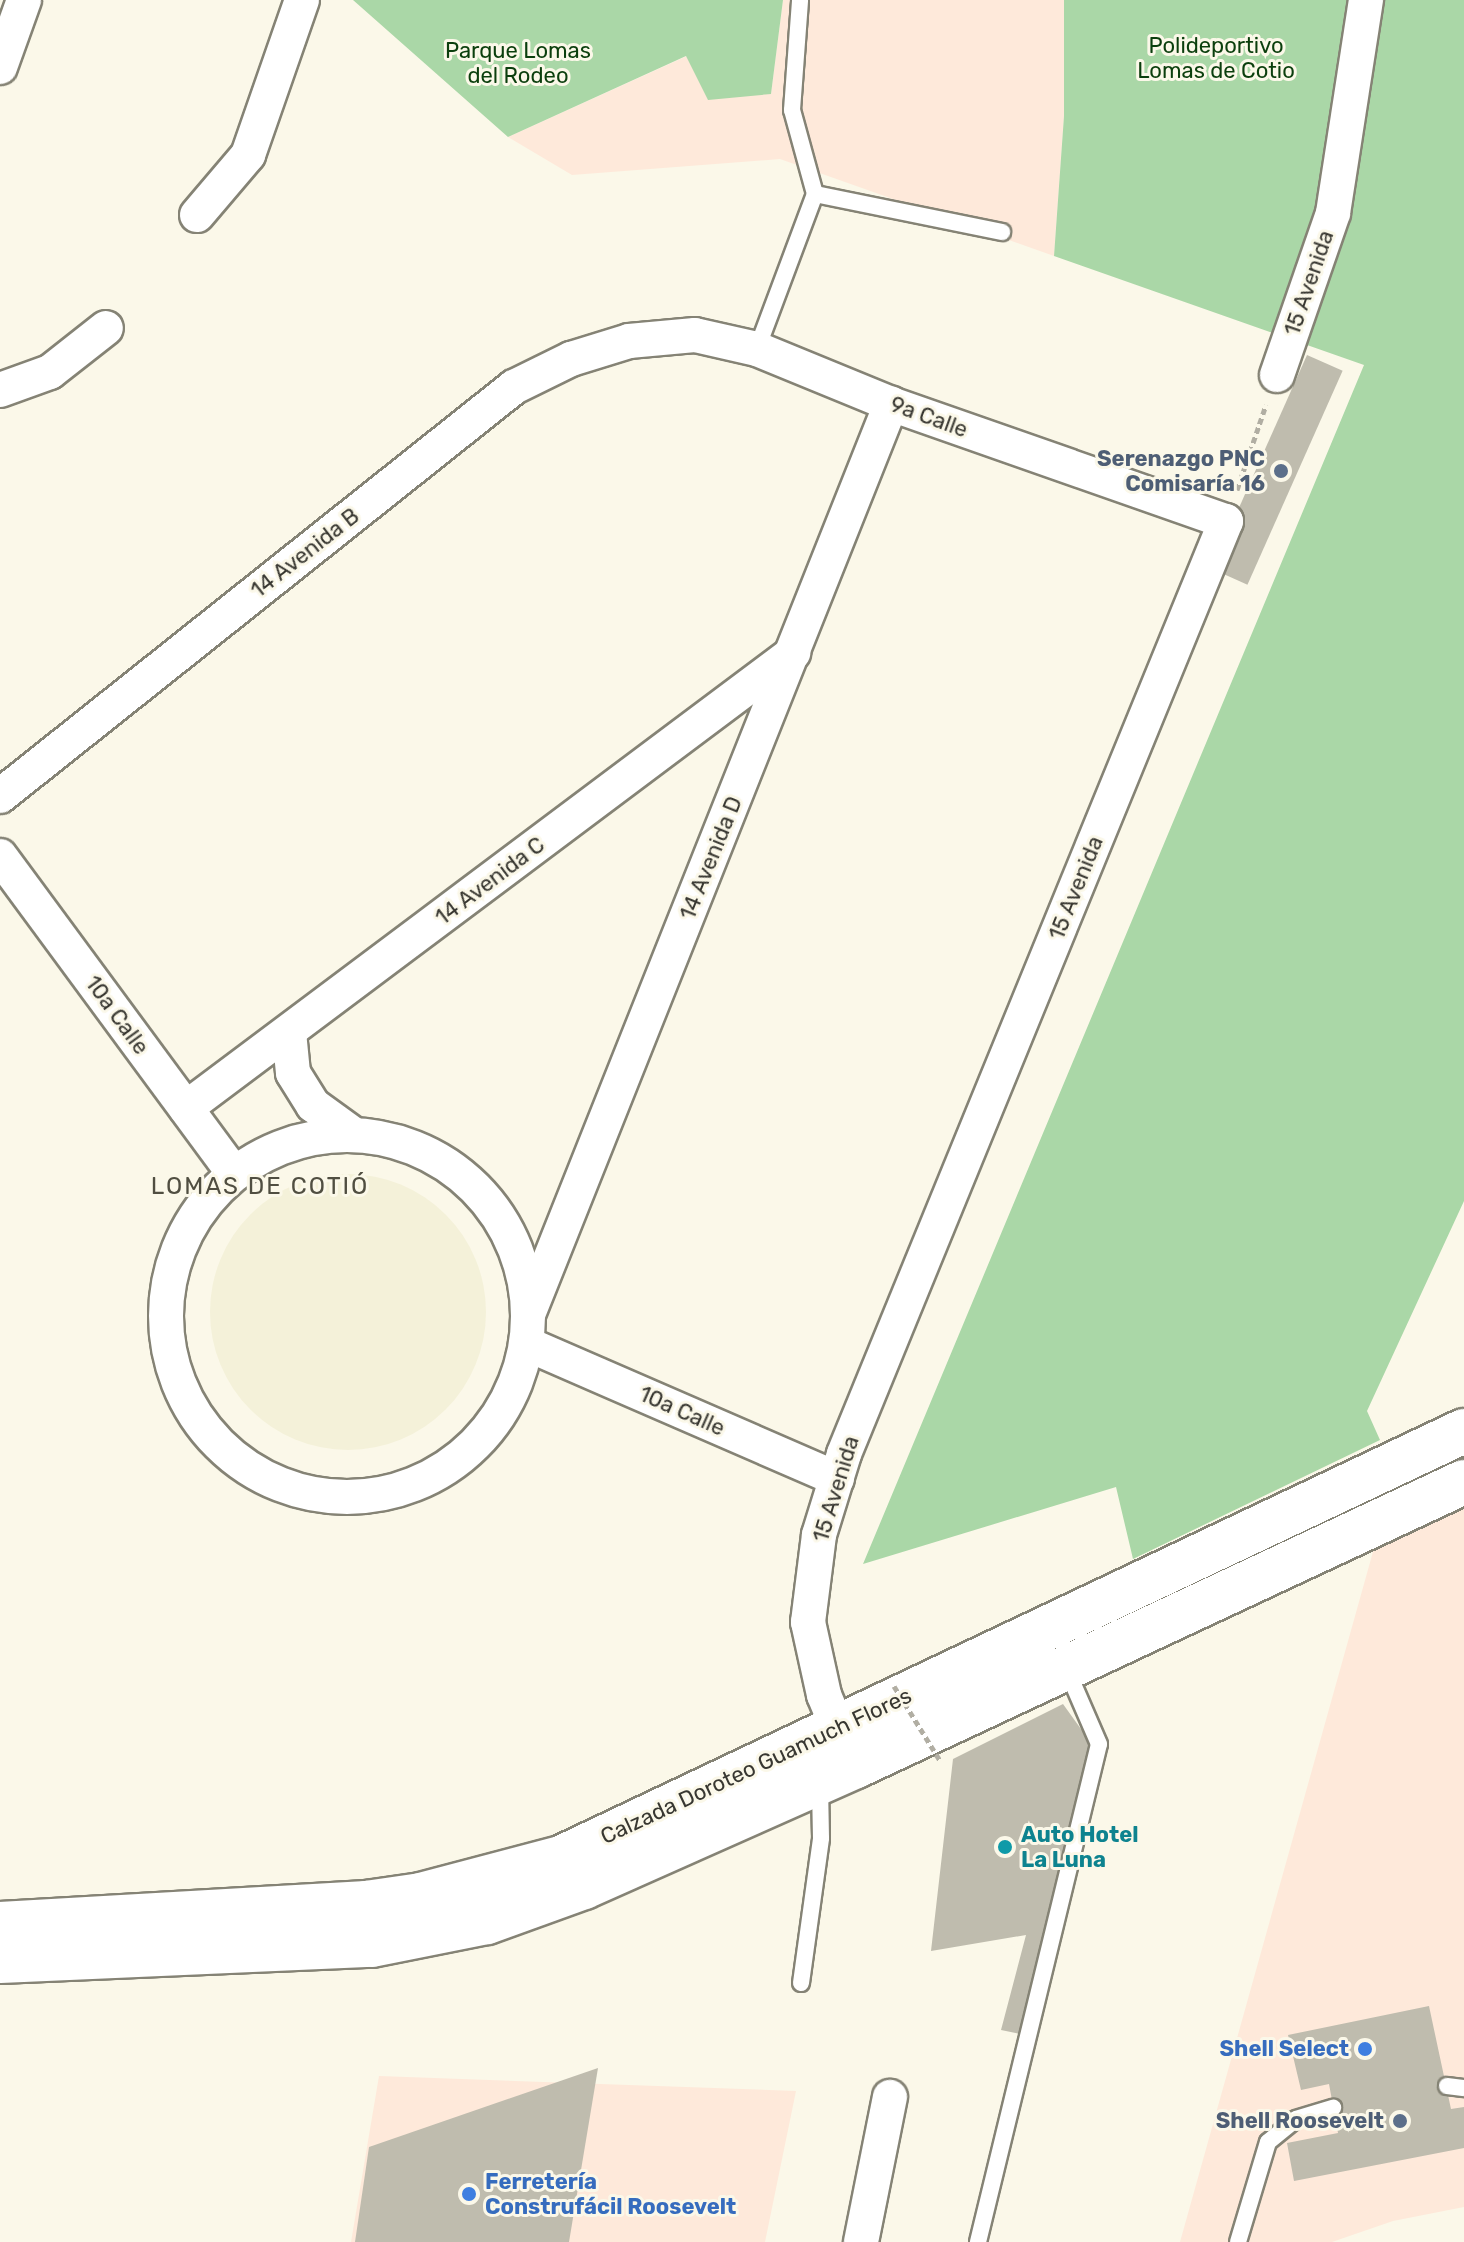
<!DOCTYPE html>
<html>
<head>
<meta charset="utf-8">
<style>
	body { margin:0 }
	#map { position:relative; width:1464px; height:2242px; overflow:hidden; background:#fbf8e9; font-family:Rubik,sans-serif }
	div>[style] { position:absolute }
	.commercial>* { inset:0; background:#fee9da }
	.built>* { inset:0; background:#f4f1d9 }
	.round { border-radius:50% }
	.green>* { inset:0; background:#aad7a7 }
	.building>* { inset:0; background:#bfbcae; transform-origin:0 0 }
	.path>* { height:5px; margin-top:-2.5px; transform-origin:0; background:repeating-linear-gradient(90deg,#b1aea3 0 6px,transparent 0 10px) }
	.roads { filter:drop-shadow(2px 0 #858375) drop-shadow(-2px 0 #858375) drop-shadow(0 2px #858375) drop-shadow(0 -2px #858375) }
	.service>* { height:16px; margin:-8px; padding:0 8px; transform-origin:8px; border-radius:8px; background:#fff }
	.minor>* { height:34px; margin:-17px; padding:0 17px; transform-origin:17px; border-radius:17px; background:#fff }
	.minor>.ring { margin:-17px; padding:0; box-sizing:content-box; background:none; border:34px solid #fff; border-radius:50% }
	.secondary>* { height:44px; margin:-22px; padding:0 22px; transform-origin:22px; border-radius:22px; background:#fff }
	.path-bridge>* { height:5px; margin-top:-2.5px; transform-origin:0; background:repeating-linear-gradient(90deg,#b1aea3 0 6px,transparent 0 10px) }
	.dots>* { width:22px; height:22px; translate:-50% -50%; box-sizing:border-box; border:4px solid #fbf8e9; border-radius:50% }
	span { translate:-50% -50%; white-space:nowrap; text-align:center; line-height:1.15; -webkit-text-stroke:6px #fbf8e9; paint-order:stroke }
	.park-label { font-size:22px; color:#0b3f0d }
	.street-label { font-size:22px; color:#383731 }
	.service-label { font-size:22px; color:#4e5e75; font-weight:700 }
	.right { translate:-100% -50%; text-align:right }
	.culture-label { font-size:22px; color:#0d838f; font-weight:700 }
	.left { translate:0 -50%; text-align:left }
	.shop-label { font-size:22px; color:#366cbe; font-weight:700 }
	.neighbourhood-label { font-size:24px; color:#504e41; letter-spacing:2px }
</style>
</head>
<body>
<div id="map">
	<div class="commercial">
		<i style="clip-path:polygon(783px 0,1064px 0,1064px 116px,1054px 256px,780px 159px,572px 175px,508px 137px,687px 56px,771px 94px)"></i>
		<i style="clip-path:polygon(1464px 1505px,1464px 2207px,1393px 2221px,1332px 2242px,1180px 2242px,1376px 1541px)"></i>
		<i style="clip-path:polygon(379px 2076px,796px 2091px,765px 2242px,351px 2242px)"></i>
	</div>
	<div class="built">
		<i class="round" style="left:210px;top:1174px;width:276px;height:276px"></i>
	</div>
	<div class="green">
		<i style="clip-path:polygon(353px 0,783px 0,771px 94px,708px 100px,686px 56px,508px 137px)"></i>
		<i style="clip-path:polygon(1064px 0,1464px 0,1464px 1201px,1367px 1411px,1380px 1440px,1133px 1559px,1116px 1487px,863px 1564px,1364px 365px,1054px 256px,1064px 116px)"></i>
	</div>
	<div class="building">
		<i style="left:1307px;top:355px;width:39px;height:234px;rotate:24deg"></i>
		<i style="clip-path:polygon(1063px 1704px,1091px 1743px,1025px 2035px,1001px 2030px,1026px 1935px,931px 1951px,953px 1759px)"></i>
		<i style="clip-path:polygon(1429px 2006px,1451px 2109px,1464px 2107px,1464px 2148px,1294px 2181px,1287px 2143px,1338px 2133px,1329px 2084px,1301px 2090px,1288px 2035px)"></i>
		<i style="clip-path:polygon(598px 2068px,569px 2242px,355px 2242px,369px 2147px)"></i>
	</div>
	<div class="path">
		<i style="left:1237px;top:490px;width:90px;rotate:-71.2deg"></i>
	</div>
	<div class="roads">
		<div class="service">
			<i style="left:815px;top:194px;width:191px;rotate:11.5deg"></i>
			<i style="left:757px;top:349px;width:165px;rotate:-69.5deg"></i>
			<i style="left:815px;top:194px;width:87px;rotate:-105.3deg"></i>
			<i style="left:792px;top:110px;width:110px;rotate:-85.8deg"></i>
			<i style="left:801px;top:1983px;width:146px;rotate:-82.1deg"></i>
			<i style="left:821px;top:1838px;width:54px;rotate:-91.1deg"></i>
			<i style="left:1447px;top:2086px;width:17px;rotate:7deg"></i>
			<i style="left:978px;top:2242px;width:512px;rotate:-76.34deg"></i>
			<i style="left:1099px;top:1744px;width:81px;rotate:-113.4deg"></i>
			<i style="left:1238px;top:2242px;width:104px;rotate:-73.3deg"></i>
			<i style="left:1268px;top:2142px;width:36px;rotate:-39deg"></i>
			<i style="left:1296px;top:2119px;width:39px;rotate:-17deg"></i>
		</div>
		<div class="minor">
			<i style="left:0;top:67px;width:71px;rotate:-70.3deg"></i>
			<i style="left:197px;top:215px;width:79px;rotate:-49.6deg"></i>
			<i style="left:248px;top:155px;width:164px;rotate:-70.8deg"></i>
			<i style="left:1277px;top:375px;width:171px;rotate:-70.9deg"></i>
			<i style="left:1333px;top:213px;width:216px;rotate:-81.2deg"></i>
			<i style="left:0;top:390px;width:53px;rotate:-19.8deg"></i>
			<i style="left:50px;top:372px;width:71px;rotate:-38.2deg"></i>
			<i style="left:0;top:796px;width:657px;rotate:-38.51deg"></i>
			<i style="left:514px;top:387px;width:64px;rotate:-26.2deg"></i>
			<i style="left:571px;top:359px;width:61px;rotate:-17.2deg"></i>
			<i style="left:629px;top:341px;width:66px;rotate:-5.2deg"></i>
			<i style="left:695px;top:335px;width:64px;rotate:12.7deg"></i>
			<i style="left:757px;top:349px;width:145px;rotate:22.3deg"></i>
			<i style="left:891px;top:404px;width:355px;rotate:19.3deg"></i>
			<i style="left:1226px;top:521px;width:1008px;rotate:112.27deg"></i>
			<i style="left:844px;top:1454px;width:85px;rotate:107.2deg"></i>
			<i style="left:819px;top:1535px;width:88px;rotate:97.2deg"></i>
			<i style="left:808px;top:1622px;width:75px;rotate:77.6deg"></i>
			<i style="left:824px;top:1695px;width:57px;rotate:67.5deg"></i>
			<i style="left:0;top:856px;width:394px;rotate:53.6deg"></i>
			<i style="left:289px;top:1032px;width:41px;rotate:84.4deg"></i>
			<i style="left:293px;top:1073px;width:38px;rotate:58deg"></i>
			<i style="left:313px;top:1105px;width:49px;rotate:35.9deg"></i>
			<i style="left:186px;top:1108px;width:759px;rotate:-36.85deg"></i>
			<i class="ring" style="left:166px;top:1135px;width:328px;height:328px"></i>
			<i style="left:529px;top:1312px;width:978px;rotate:-68.26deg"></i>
			<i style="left:527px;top:1344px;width:338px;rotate:23.5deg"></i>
			<i style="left:861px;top:2242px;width:148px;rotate:-78.7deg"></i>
		</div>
		<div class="secondary">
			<i style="left:0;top:1924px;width:367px;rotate:-3.3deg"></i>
			<i style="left:366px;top:1903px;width:56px;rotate:-8.3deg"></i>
			<i style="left:421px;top:1895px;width:145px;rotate:-14.8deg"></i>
			<i style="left:561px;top:1858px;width:999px;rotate:-25.31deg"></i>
			<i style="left:0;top:1961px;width:372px;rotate:-2.5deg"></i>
			<i style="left:372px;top:1945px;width:117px;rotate:-11.3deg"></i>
			<i style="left:487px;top:1922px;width:103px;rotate:-19.8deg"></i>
			<i style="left:584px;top:1887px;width:298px;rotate:-24deg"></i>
			<i style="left:856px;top:1766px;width:671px;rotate:-25.04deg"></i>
		</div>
	</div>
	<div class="path-bridge">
		<i style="left:894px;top:1686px;width:89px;rotate:58.3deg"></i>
	</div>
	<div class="dots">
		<i style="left:1281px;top:471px;background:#5c6f8a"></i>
		<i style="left:1005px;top:1847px;background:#0f9aa8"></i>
		<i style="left:1365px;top:2049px;background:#3f7fe0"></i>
		<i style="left:1400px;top:2121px;background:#5c6f8a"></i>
		<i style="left:469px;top:2194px;background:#3f7fe0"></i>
	</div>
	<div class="park-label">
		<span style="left:1216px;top:58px">Polideportivo<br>Lomas de Cotio</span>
		<span style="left:518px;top:63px">Parque Lomas<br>del Rodeo</span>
	</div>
	<div class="street-label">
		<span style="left:1309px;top:283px;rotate:-71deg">15 Avenida</span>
		<span style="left:929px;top:417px;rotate:20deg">9a Calle</span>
		<span style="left:305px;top:553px;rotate:-38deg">14 Avenida B</span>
		<span style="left:711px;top:858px;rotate:-68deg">14 Avenida D</span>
		<span style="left:490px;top:881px;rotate:-37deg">14 Avenida C</span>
		<span style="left:1076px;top:888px;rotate:-68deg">15 Avenida</span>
		<span style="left:117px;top:1015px;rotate:54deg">10a Calle</span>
		<span style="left:682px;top:1411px;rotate:24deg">10a Calle</span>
		<span style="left:836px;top:1489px;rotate:-73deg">15 Avenida</span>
		<span style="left:756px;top:1766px;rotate:-25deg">Calzada Doroteo Guamuch Flores</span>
	</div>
	<div class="service-label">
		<span class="right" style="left:1265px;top:471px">Serenazgo PNC<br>Comisaría 16</span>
		<span class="right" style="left:1384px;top:2121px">Shell Roosevelt</span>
	</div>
	<div class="culture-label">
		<span class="left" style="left:1021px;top:1847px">Auto Hotel<br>La Luna</span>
	</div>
	<div class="shop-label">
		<span class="right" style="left:1349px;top:2049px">Shell Select</span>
		<span class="left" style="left:485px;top:2194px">Ferretería<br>Construfácil Roosevelt</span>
	</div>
	<div class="neighbourhood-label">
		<span style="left:260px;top:1187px">LOMAS DE COTIÓ</span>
	</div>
</div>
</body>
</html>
